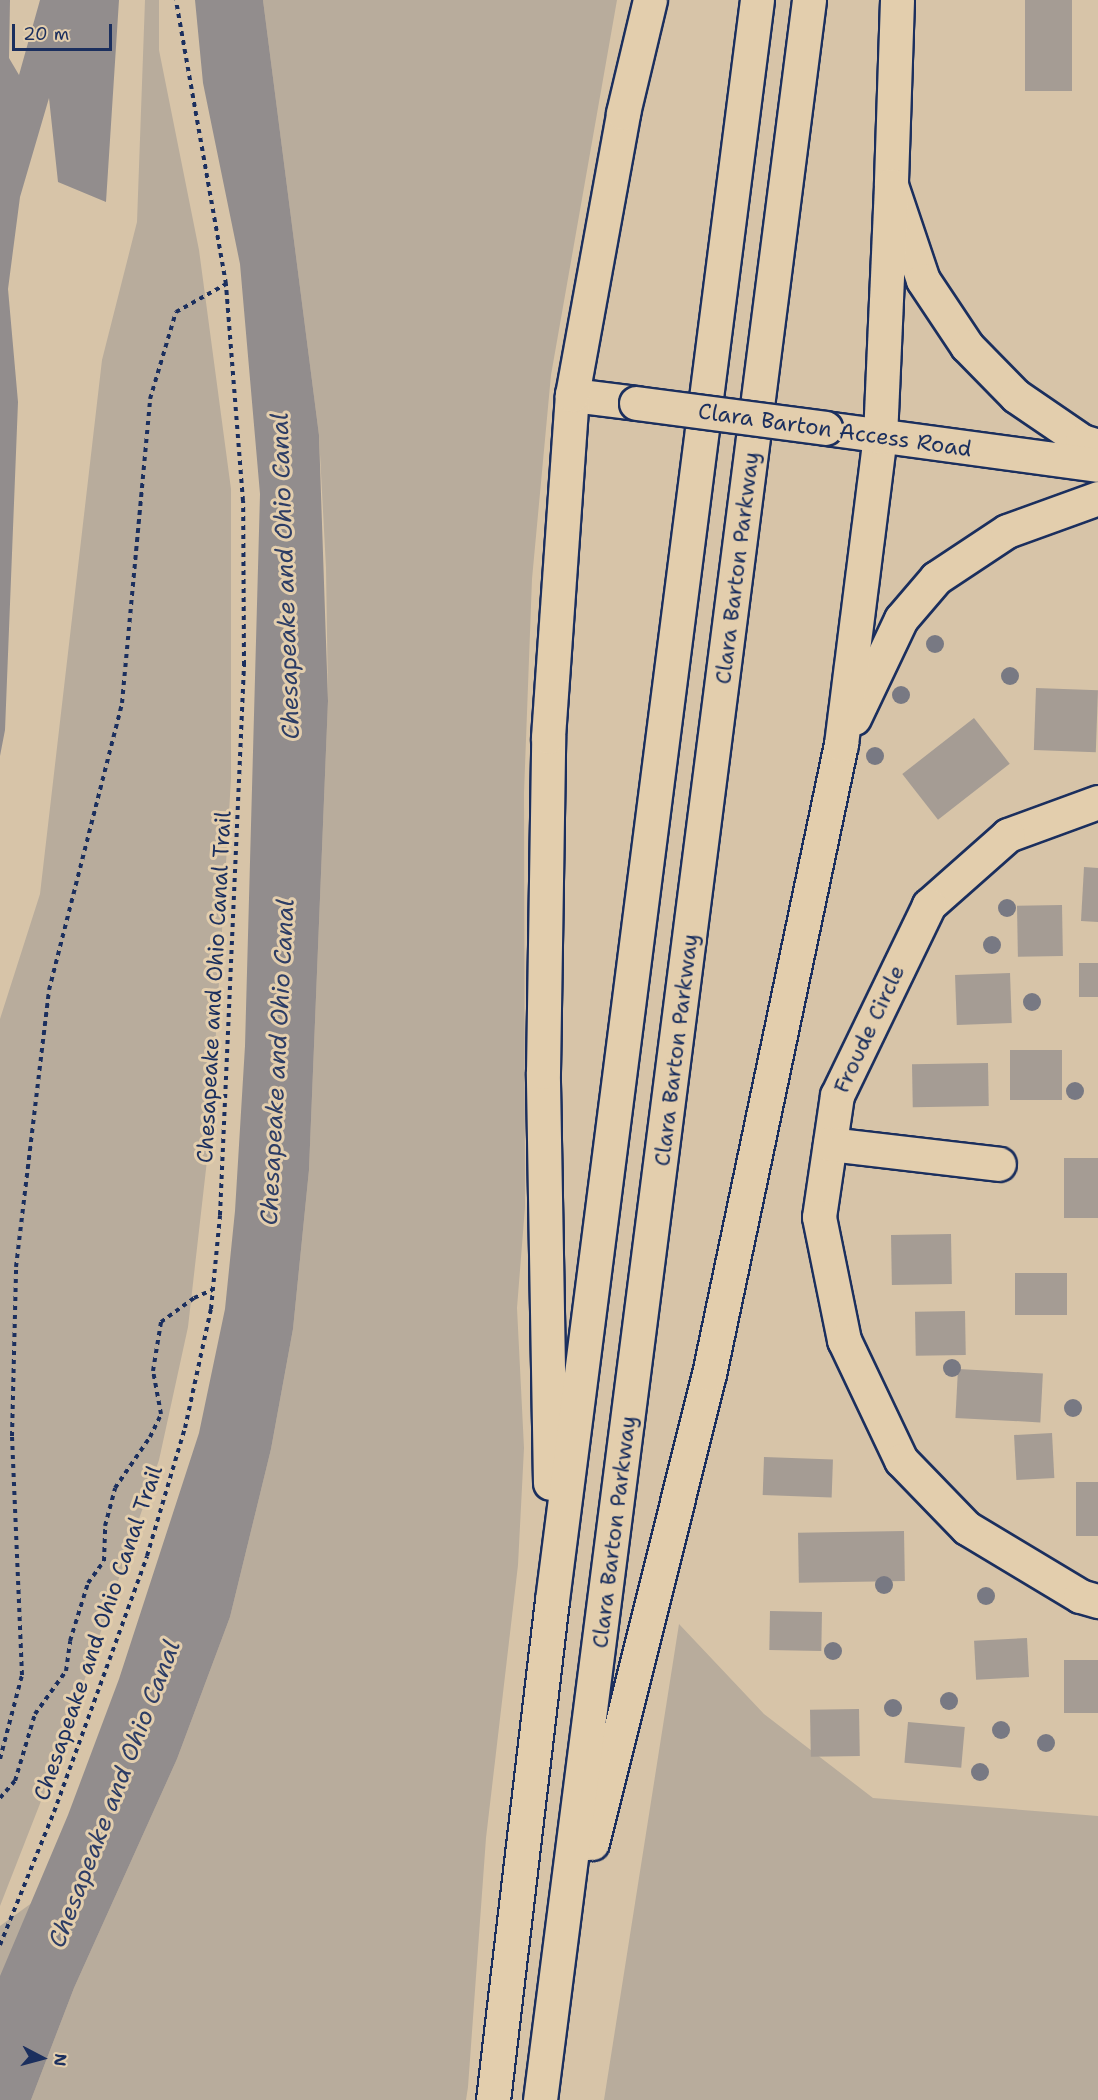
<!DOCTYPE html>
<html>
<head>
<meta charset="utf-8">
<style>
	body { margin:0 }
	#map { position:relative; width:1098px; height:2100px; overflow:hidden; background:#d7c4a8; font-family:"Shantell Sans",sans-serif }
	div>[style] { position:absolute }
	.green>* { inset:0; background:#b8ac9c }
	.water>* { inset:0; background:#928d8d }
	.building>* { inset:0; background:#a59c94; transform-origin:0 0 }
	.path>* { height:4px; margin-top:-2px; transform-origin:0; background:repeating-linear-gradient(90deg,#1b2f5e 0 4.5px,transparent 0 9px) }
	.roads { filter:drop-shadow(2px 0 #1b2f5e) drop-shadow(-2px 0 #1b2f5e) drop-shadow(0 2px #1b2f5e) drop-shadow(0 -2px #1b2f5e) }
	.minor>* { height:33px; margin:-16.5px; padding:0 16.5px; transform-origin:16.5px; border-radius:16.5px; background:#e3cead }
	.major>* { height:33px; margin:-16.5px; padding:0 16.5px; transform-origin:16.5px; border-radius:16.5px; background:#e3cead }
	.bridges { filter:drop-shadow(2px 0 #1b2f5e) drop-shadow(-2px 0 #1b2f5e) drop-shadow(0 2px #1b2f5e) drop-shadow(0 -2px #1b2f5e) }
	.major-bridge>* { height:33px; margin:-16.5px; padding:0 16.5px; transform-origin:16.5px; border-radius:16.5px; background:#e3cead }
	.trees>* { width:18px; height:18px; margin:-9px; border-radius:50%; background:#787983 }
	span { translate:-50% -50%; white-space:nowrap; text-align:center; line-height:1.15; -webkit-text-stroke:6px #e3cead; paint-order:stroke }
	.street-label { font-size:22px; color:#1b2f5e }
	.water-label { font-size:24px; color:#2d3d65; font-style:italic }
	.north { position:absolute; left:12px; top:2028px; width:60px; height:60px; -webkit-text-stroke:4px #e3cead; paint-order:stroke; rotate:96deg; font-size:16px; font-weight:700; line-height:24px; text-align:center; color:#1b2f5e }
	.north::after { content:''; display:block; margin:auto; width:21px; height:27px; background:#1b2f5e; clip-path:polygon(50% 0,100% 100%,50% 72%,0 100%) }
	.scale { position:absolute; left:12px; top:24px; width:100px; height:27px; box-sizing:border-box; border:3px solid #1b2f5e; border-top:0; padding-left:8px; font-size:18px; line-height:21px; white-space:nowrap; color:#1b2f5e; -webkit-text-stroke:4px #e3cead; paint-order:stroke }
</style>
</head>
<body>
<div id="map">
	<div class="green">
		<i style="clip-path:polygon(145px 0,159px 0,159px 50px,199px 250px,231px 489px,231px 779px,210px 1134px,188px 1327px,159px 1460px,59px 1755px,0 1906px,0 1019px,40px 894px,102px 360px,137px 222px)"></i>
		<i style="clip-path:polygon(263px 0,617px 0,551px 375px,532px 579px,524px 793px,525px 1207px,517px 1308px,524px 1448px,518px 1565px,486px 1838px,468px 2087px,466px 2100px,31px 2100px,74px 1988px,177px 1759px,230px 1617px,271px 1449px,293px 1329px,309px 1170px,328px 701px,326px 568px,319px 435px)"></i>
		<i style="clip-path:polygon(679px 1624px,764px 1714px,873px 1798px,1098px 1816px,1098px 2100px,604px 2100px)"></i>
		<i style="clip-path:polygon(51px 1889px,0 2021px,0 1926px)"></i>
	</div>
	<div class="water">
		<i style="clip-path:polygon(0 0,10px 0,9px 58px,19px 75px,40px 0,119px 0,106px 202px,58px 182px,49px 98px,20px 197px,8px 289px,18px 402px,5px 730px,0 756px)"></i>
		<i style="clip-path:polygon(195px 0,263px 0,319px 435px,328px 701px,309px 1170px,293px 1329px,271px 1449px,230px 1617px,177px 1759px,74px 1988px,31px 2100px,0 2100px,0 1976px,68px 1815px,119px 1679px,199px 1433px,225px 1309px,235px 1211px,245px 1046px,260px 494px,240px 264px,203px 83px)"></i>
	</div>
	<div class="building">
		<i style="left:1025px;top:0;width:47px;height:91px"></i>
		<i style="left:1036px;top:688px;width:62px;height:62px;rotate:2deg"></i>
		<i style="left:974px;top:718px;width:58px;height:91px;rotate:52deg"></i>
		<i style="clip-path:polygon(1084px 867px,1098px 868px,1098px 922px,1081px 921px)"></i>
		<i style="left:1062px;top:905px;width:51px;height:45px;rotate:89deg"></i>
		<i style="left:1079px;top:963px;width:19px;height:34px"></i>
		<i style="left:1010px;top:973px;width:50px;height:55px;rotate:88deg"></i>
		<i style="left:1010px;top:1050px;width:52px;height:50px"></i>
		<i style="left:988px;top:1063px;width:43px;height:76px;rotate:89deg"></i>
		<i style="left:1064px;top:1158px;width:34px;height:60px"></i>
		<i style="left:951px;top:1234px;width:50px;height:60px;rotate:89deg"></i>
		<i style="left:1015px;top:1273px;width:52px;height:42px"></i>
		<i style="left:965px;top:1311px;width:44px;height:50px;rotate:89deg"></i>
		<i style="left:958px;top:1369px;width:85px;height:49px;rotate:3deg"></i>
		<i style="left:1052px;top:1433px;width:45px;height:38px;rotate:87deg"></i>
		<i style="left:764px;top:1457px;width:69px;height:38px;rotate:2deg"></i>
		<i style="left:1076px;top:1482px;width:22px;height:54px"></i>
		<i style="left:904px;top:1531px;width:50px;height:106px;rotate:89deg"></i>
		<i style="left:770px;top:1611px;width:52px;height:39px;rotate:1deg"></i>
		<i style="left:1027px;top:1638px;width:39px;height:53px;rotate:87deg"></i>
		<i style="left:1098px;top:1660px;width:53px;height:34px;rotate:90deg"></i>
		<i style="left:859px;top:1709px;width:47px;height:49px;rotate:89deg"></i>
		<i style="left:908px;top:1722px;width:57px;height:41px;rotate:5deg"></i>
	</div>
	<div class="path">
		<i style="left:0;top:1759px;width:87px;rotate:-75.3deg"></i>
		<i style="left:22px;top:1675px;width:239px;rotate:-92.4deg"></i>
		<i style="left:12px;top:1436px;width:169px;rotate:-88.6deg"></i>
		<i style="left:16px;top:1267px;width:279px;rotate:-83.2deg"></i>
		<i style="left:49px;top:990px;width:296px;rotate:-75.7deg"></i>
		<i style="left:122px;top:703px;width:305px;rotate:-84.7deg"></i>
		<i style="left:150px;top:399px;width:91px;rotate:-73.4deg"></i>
		<i style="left:176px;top:312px;width:57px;rotate:-29.2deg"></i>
		<i style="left:0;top:1798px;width:23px;rotate:-49deg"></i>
		<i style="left:15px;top:1781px;width:70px;rotate:-73.4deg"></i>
		<i style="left:35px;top:1714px;width:53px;rotate:-54.2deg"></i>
		<i style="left:66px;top:1671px;width:30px;rotate:-82deg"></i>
		<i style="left:70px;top:1641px;width:61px;rotate:-72.8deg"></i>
		<i style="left:88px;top:1583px;width:27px;rotate:-54deg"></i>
		<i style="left:104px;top:1561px;width:35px;rotate:-88deg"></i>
		<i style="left:105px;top:1526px;width:39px;rotate:-75deg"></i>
		<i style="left:115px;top:1488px;width:62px;rotate:-55.5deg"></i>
		<i style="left:150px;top:1437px;width:25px;rotate:-64deg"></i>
		<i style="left:161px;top:1414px;width:44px;rotate:-100.5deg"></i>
		<i style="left:153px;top:1371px;width:50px;rotate:-80.7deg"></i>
		<i style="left:161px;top:1322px;width:41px;rotate:-36deg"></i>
		<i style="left:194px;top:1298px;width:20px;rotate:-24deg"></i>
		<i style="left:0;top:1945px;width:144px;rotate:-67.9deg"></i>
		<i style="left:54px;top:1812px;width:272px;rotate:-70deg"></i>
		<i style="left:147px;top:1556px;width:134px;rotate:-73.5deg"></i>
		<i style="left:185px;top:1428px;width:122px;rotate:-77.7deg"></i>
		<i style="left:211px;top:1309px;width:94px;rotate:-84.5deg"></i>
		<i style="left:220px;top:1215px;width:551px;rotate:-87.5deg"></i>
		<i style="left:244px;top:665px;width:164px;rotate:-90.3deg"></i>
		<i style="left:243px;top:501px;width:218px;rotate:-94.5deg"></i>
		<i style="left:226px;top:284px;width:288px;rotate:-100deg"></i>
	</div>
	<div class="roads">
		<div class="minor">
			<i style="left:1098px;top:802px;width:96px;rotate:159.9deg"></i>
			<i style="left:1008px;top:835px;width:106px;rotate:138.5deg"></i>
			<i style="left:929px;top:905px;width:211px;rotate:115.8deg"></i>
			<i style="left:837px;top:1095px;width:123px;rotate:98.4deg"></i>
			<i style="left:819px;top:1217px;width:126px;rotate:78.5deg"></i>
			<i style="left:844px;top:1340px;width:133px;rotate:64.6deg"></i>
			<i style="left:901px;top:1460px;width:95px;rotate:45.9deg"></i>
			<i style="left:967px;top:1528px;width:132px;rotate:31deg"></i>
			<i style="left:1080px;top:1596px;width:19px;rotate:16deg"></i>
			<i style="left:830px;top:1144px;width:170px;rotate:6.7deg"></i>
		</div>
		<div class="major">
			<i style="left:897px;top:0;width:185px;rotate:91.9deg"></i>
			<i style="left:891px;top:185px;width:100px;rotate:71.4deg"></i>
			<i style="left:923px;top:280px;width:79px;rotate:56.3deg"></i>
			<i style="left:967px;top:346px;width:70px;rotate:45.6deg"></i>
			<i style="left:1016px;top:396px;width:80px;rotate:34.3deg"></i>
			<i style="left:1082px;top:441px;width:17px;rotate:17deg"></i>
			<i style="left:572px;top:395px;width:64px;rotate:7.1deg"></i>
			<i style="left:825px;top:428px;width:275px;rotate:7.7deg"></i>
			<i style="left:854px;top:718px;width:110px;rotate:-64.6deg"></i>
			<i style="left:901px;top:619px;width:54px;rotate:-49.5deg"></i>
			<i style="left:936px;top:578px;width:85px;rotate:-33.5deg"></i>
			<i style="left:1007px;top:531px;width:97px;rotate:-19.9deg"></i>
			<i style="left:550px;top:1483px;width:411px;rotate:-91deg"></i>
			<i style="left:543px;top:1072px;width:335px;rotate:-89.1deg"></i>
			<i style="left:548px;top:737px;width:343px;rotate:-86deg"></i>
			<i style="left:572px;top:395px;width:287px;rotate:-79.7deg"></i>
			<i style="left:623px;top:113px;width:116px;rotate:-76.6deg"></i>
			<i style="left:592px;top:1843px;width:483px;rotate:-76deg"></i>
			<i style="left:709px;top:1374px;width:644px;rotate:-78.17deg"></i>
			<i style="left:841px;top:744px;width:309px;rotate:-82.8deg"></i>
			<i style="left:880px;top:437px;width:252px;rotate:-87.5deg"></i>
			<i style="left:493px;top:2100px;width:503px;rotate:-83.27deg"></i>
			<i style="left:552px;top:1600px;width:1613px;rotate:-82.7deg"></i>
			<i style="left:540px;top:2100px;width:2117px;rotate:-82.7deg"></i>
		</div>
	</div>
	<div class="bridges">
		<div class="major-bridge">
			<i style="left:636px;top:403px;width:191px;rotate:7.5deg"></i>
		</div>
	</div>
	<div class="trees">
		<i style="left:935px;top:644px"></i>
		<i style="left:1010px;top:676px"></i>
		<i style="left:901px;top:695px"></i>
		<i style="left:875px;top:756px"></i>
		<i style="left:1007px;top:908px"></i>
		<i style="left:992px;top:945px"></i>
		<i style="left:1032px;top:1002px"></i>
		<i style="left:1075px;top:1091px"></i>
		<i style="left:952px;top:1368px"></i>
		<i style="left:1073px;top:1408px"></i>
		<i style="left:884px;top:1585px"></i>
		<i style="left:986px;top:1596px"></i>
		<i style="left:833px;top:1651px"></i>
		<i style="left:949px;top:1701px"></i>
		<i style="left:893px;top:1708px"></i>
		<i style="left:1001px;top:1730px"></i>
		<i style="left:1046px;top:1743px"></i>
		<i style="left:980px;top:1772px"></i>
	</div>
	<div class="street-label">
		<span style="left:835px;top:430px;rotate:8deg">Clara Barton Access Road</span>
		<span style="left:737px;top:568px;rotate:-83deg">Clara Barton Parkway</span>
		<span style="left:214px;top:987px;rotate:-87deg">Chesapeake and Ohio Canal Trail</span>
		<span style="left:869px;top:1029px;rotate:-65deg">Froude Circle</span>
		<span style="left:676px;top:1050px;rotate:-83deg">Clara Barton Parkway</span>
		<span style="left:614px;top:1532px;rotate:-83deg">Clara Barton Parkway</span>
		<span style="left:98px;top:1633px;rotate:-71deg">Chesapeake and Ohio Canal Trail</span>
	</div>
	<div class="water-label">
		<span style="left:286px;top:576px;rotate:-92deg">Chesapeake and Ohio Canal</span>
		<span style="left:278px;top:1062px;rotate:-87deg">Chesapeake and Ohio Canal</span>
		<span style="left:115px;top:1794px;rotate:-69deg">Chesapeake and Ohio Canal</span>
	</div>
	<div class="north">N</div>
	<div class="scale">20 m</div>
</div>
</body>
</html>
